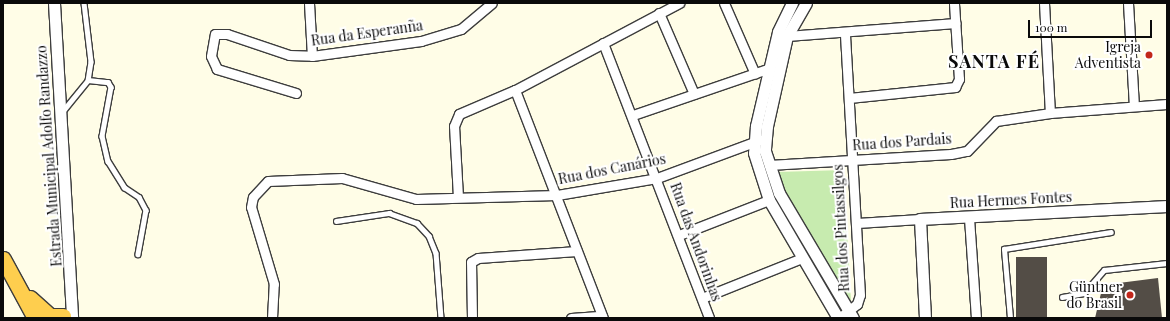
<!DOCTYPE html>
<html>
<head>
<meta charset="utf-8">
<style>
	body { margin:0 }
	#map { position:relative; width:1170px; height:321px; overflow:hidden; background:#fffde7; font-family:"Playfair Display",serif }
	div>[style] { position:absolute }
	.green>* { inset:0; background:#c7ebaf }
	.building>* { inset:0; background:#534d46; transform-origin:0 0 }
	.roads { filter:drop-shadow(1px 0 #3d3d3d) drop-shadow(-1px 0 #3d3d3d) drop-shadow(0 1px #3d3d3d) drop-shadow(0 -1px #3d3d3d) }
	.service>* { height:4.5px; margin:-2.25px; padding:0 2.25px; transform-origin:2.25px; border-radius:2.25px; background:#fff }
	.minor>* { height:9px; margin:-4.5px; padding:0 4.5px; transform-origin:4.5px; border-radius:4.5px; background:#fff }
	.tertiary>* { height:11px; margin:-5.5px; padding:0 5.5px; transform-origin:5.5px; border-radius:5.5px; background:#fff }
	.trunk>* { height:15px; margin:-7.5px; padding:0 7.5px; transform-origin:7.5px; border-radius:7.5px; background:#fece4e }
	.dots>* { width:11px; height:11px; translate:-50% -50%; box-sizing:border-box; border:2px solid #fff; border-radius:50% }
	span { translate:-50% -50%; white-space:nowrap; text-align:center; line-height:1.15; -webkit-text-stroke:4px #fff; paint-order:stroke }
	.street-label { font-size:14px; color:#0a0a0a }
	.poi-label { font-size:14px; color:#0a0a0a }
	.right { translate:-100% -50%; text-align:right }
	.district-label { font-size:18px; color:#0a0a0a; font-weight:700; letter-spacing:1px }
	.frame { position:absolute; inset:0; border:4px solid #0a0a0a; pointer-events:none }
	.scale { position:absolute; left:1028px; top:20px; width:124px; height:18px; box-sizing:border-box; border:2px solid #0a0a0a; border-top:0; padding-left:5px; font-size:12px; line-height:14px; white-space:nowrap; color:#0a0a0a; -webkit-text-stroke:3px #fff; paint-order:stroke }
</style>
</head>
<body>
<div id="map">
	<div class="green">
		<i style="clip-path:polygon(844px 170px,851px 302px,780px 185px,777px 172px)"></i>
	</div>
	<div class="building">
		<i style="left:1016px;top:257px;width:31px;height:61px"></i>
		<i style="clip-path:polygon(1158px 278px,1162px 318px,1095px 318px,1103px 285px)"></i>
	</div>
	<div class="roads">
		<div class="service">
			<i style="left:84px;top:3px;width:59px;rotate:83.2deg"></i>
			<i style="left:91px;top:62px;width:18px;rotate:99deg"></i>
			<i style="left:62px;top:112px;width:41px;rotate:-50.9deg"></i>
			<i style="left:88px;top:80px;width:20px;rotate:6deg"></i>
			<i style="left:108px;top:82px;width:6px;rotate:59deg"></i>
			<i style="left:111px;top:87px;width:50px;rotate:100.4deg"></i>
			<i style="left:102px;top:136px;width:26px;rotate:77deg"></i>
			<i style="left:108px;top:161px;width:31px;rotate:58deg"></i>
			<i style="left:124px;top:187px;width:18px;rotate:34deg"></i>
			<i style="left:139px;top:197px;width:15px;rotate:62deg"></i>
			<i style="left:146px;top:210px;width:45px;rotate:100.3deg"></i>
			<i style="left:336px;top:221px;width:54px;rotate:-8.6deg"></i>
			<i style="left:389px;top:213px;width:30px;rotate:20deg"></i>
			<i style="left:417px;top:223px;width:18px;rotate:47deg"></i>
			<i style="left:429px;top:236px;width:18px;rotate:68deg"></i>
			<i style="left:436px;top:253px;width:65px;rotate:85.6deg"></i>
			<i style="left:1062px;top:297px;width:22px;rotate:-10deg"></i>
			<i style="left:1084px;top:293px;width:30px;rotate:-49deg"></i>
			<i style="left:1104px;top:270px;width:63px;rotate:-6.3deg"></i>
			<i style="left:1010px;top:318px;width:69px;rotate:-95deg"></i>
			<i style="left:1004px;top:249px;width:108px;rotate:-9deg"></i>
		</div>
		<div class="minor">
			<i style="left:309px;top:3px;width:53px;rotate:86.8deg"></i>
			<i style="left:724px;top:3px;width:77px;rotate:66.4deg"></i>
			<i style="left:1044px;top:3px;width:110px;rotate:86.9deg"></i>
			<i style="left:1128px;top:3px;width:103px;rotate:86.7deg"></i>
			<i style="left:659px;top:13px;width:88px;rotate:66.6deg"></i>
			<i style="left:787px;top:36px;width:169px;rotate:-4.4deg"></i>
			<i style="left:603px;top:43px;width:295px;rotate:68.9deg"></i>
			<i style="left:515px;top:90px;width:244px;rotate:68.9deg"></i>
			<i style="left:296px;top:93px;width:83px;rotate:-163.1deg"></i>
			<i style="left:217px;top:69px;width:14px;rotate:-115deg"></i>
			<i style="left:211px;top:56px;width:22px;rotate:-80deg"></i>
			<i style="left:215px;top:34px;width:12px"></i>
			<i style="left:227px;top:34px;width:65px;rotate:18.7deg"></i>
			<i style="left:289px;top:55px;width:23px;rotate:2deg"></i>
			<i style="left:312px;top:56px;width:110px;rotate:-7.8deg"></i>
			<i style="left:421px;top:41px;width:42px;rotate:-16.7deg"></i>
			<i style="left:461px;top:29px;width:40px;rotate:-40deg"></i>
			<i style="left:849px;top:98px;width:107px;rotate:-5.9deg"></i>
			<i style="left:955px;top:87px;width:9px;rotate:-63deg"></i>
			<i style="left:959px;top:79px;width:76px;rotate:-93.8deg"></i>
			<i style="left:633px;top:115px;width:145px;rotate:-18.9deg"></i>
			<i style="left:769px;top:165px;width:182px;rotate:-3.5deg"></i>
			<i style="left:951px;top:154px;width:16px;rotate:-11deg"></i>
			<i style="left:967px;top:151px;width:42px;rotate:-46deg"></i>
			<i style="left:996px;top:121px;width:55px;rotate:-8.4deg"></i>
			<i style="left:1050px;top:113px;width:117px;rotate:-4.4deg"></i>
			<i style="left:458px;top:197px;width:71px;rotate:-93.2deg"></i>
			<i style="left:454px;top:126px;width:13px;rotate:-67deg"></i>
			<i style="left:459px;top:114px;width:61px;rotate:-23.2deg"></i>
			<i style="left:515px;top:90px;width:186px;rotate:-27.9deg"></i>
			<i style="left:969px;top:218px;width:100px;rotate:86deg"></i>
			<i style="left:857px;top:223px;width:63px;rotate:-3.6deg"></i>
			<i style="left:679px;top:235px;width:97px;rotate:-21.3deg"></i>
			<i style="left:702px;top:298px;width:108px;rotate:-21.8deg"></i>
			<i style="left:272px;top:318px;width:34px;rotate:-87deg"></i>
			<i style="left:274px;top:284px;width:80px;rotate:-106.6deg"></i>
			<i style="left:251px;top:207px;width:10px;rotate:-79deg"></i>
			<i style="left:253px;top:197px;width:22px;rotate:-47deg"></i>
			<i style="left:268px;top:181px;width:74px;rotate:-2.3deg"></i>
			<i style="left:342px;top:178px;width:77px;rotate:15.8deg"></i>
			<i style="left:416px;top:199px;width:141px;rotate:-1.6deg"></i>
			<i style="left:557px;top:195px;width:101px;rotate:-9.6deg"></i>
			<i style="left:657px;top:178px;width:110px;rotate:-20.3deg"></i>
			<i style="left:472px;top:318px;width:56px;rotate:-91deg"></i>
			<i style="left:471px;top:262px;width:8px;rotate:-30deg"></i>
			<i style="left:478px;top:258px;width:99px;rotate:-4deg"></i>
			<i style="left:571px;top:318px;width:31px;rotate:-4deg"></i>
			<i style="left:839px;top:318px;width:23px;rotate:-38deg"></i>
			<i style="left:857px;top:304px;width:9px;rotate:-72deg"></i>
			<i style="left:860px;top:295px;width:263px;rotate:-93.3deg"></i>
		</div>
		<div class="tertiary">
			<i style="left:54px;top:3px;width:316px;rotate:86.7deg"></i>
			<i style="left:792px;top:3px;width:32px;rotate:116deg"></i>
			<i style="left:778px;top:32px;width:97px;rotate:103.2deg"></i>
			<i style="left:756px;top:126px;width:27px;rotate:94deg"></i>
			<i style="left:754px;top:153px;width:49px;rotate:72.3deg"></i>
			<i style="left:769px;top:200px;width:137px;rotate:59.7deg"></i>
			<i style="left:806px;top:3px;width:38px;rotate:120deg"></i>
			<i style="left:787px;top:36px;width:92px;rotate:102.5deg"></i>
			<i style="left:767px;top:126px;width:25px;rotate:95deg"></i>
			<i style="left:765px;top:151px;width:44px;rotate:71.6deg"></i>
			<i style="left:779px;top:193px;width:145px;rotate:59.4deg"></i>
			<i style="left:925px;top:318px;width:99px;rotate:-92.9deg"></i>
			<i style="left:920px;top:219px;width:247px;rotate:-3deg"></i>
		</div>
		<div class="trunk">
			<i style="left:3px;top:259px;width:67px;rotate:61.5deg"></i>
			<i style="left:30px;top:298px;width:27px;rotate:42deg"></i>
			<i style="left:50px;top:316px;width:13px"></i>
		</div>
	</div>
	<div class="dots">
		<i style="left:1149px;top:55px;background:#c2271b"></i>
		<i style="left:1130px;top:295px;background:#c2271b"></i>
	</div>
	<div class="street-label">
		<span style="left:367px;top:33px;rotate:-8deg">Rua da Esperanña</span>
		<span style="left:902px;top:142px;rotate:-4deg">Rua dos Pardais</span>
		<span style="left:49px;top:156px;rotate:-94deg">Estrada Municipal Adolfo Randazzo</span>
		<span style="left:612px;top:169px;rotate:-11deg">Rua dos Canários</span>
		<span style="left:1011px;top:200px;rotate:-3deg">Rua Hermes Fontes</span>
		<span style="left:841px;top:228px;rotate:-93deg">Rua dos Pintassilgos</span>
		<span style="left:696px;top:242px;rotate:70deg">Rua das Andorinhas</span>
	</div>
	<div class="poi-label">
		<span class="right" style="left:1141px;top:55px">Igreja<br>Adventista</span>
		<span class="right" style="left:1122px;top:295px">Güntner<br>do Brasil</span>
	</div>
	<div class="district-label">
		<span style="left:994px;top:61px">SANTA FÉ</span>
	</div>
	<div class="frame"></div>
	<div class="scale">100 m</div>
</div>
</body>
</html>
